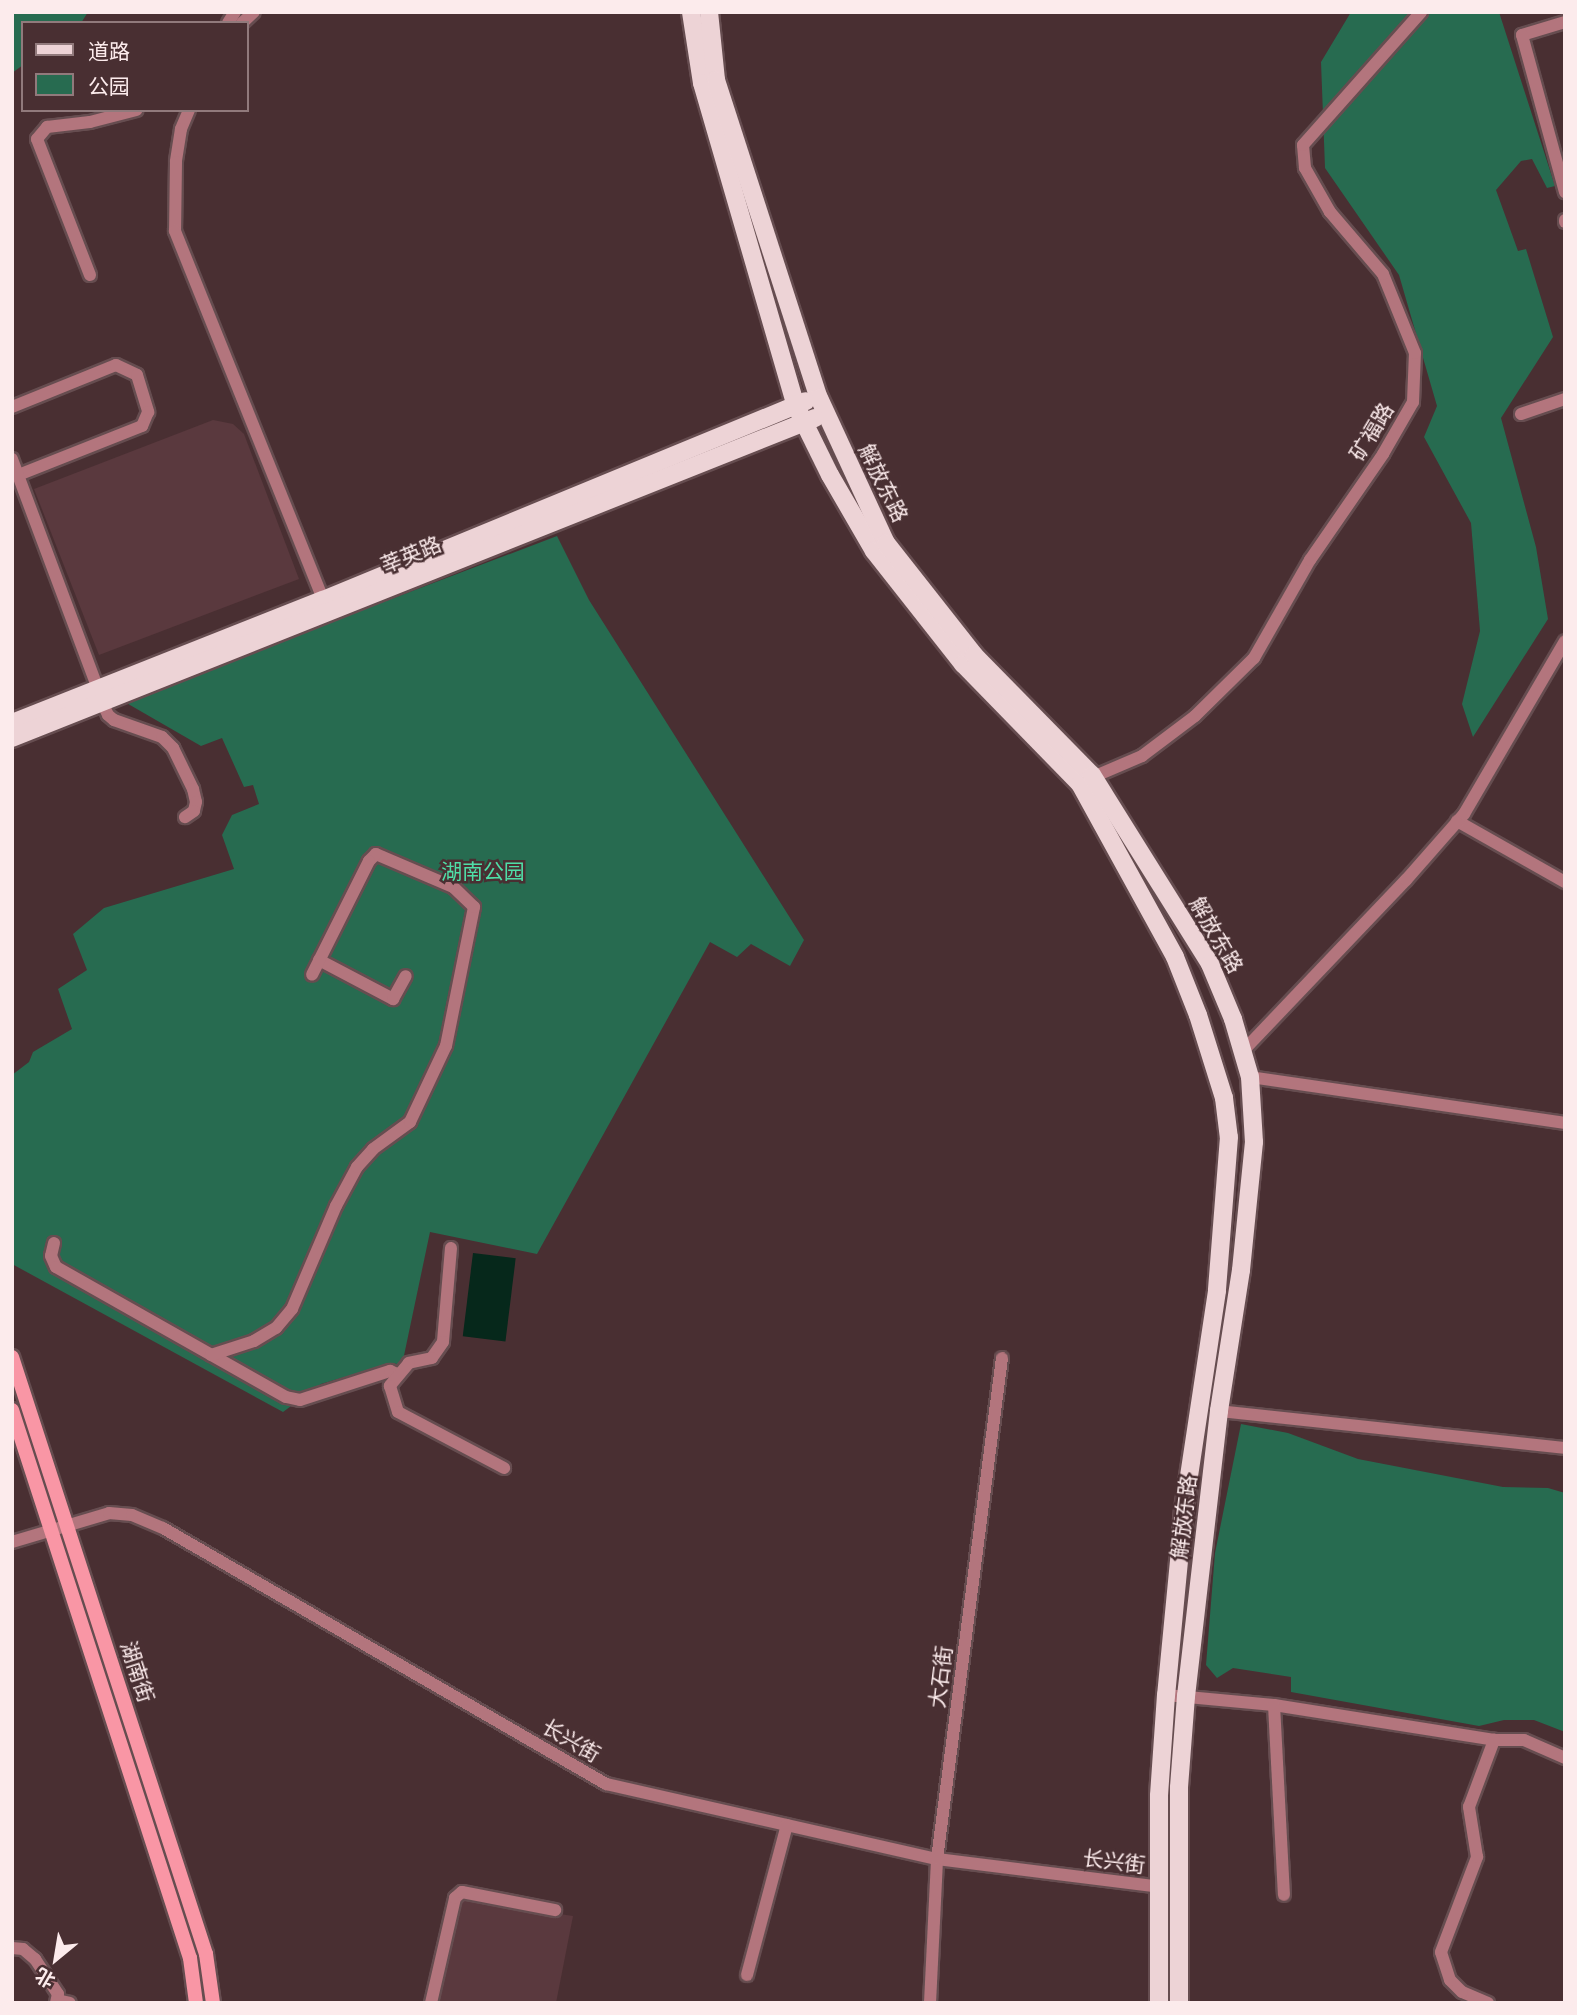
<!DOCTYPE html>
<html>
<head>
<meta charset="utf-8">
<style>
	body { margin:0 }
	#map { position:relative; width:1577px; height:2015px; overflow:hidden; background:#492f32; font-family:"Roboto Condensed","Noto Sans SC",sans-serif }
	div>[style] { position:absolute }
	.built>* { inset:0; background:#5a393e }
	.green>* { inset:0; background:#276b50 }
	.water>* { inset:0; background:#06281b; transform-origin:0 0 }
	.roads { filter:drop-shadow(2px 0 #664d50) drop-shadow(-2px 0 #664d50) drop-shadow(0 2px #664d50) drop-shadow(0 -2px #664d50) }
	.minor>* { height:12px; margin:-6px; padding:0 6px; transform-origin:6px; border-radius:6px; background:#b3757d }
	.secondary>* { height:14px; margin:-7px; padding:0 7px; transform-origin:7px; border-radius:7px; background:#f996a5 }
	.primary>* { height:18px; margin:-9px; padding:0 9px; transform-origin:9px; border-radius:9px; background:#edd3d6 }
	span { translate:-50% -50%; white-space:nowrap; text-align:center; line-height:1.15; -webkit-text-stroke:5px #492f32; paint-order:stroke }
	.street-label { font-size:21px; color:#fcebec }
	.park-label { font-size:21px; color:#4fdea7 }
	.frame { position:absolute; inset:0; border:14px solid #fcebec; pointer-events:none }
	.legend { position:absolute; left:21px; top:21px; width:228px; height:91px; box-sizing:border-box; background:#492f32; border:2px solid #917a7c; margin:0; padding:9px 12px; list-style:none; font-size:21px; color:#fcebec }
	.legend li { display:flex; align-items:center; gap:14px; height:35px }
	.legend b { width:35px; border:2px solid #917a7c }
	.north { position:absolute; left:21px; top:1924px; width:70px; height:70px; -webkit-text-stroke:5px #492f32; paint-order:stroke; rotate:210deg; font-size:19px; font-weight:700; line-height:28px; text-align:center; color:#fcebec }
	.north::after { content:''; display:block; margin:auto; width:24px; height:32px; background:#fcebec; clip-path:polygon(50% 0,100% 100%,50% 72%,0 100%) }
</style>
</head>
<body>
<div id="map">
	<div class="built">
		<i style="clip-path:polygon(213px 420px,233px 424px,244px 434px,299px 579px,99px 655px,34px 489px)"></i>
		<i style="clip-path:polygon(460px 1899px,573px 1916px,556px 2003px,436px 2003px)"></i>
	</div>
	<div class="green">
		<i style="clip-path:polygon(12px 12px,88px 12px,81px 23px,23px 23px,23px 65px,12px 73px)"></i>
		<i style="clip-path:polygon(1351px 12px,1499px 12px,1555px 186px,1547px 188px,1532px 159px,1521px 161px,1496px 190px,1518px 251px,1526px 249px,1553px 337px,1501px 418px,1536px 547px,1548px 619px,1473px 737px,1462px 704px,1480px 631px,1471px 523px,1424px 437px,1437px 406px,1399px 275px,1325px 168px,1321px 62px)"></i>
		<i style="clip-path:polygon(557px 536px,589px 600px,804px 940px,790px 966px,751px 944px,737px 957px,710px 942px,537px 1254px,430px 1232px,402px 1365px,392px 1363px,321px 1384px,283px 1412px,12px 1264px,12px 1075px,29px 1062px,33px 1052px,72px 1029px,58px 989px,87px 970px,73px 934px,104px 908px,234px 869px,222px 835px,232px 815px,259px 804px,253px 785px,244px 787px,222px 738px,201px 746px,123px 701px)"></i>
		<i style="clip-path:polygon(1241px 1424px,1288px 1433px,1358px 1459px,1503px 1487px,1548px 1488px,1565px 1493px,1565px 1732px,1534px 1720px,1504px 1720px,1479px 1726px,1291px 1692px,1291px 1677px,1233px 1668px,1217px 1678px,1206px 1665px,1215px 1553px)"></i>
	</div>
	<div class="water">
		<i style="left:473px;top:1253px;width:43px;height:84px;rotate:7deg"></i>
	</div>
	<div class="roads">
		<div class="minor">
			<i style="left:1565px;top:22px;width:45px;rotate:163.2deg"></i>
			<i style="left:1522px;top:35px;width:163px;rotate:74.7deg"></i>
			<i style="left:228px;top:23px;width:13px;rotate:-58deg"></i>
			<i style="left:242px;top:23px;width:16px;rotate:-43deg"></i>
			<i style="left:189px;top:110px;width:21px;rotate:113deg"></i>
			<i style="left:181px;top:129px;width:33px;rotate:99deg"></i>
			<i style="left:176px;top:162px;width:69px;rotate:90.8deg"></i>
			<i style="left:175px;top:231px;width:398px;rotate:68.1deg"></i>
			<i style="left:1565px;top:220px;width:2px;rotate:90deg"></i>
			<i style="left:90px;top:275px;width:146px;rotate:-111.3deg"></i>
			<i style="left:37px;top:139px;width:16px;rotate:-50deg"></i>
			<i style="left:47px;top:127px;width:43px;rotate:-6.6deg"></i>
			<i style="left:90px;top:122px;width:48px;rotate:-14.6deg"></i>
			<i style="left:12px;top:407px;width:112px;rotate:-22deg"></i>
			<i style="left:116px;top:365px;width:23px;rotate:25deg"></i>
			<i style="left:137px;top:375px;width:39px;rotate:73deg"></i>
			<i style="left:148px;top:412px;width:15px;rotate:113deg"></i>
			<i style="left:142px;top:426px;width:133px;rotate:158.4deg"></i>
			<i style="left:1521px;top:414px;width:46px;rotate:-18.8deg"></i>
			<i style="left:12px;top:459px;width:246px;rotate:69.5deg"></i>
			<i style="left:102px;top:702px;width:14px;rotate:65deg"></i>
			<i style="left:108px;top:715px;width:8px;rotate:40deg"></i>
			<i style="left:114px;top:720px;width:51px;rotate:19.5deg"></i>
			<i style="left:162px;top:737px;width:16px;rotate:45deg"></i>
			<i style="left:173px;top:748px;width:46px;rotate:64deg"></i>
			<i style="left:193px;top:789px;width:13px;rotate:77deg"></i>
			<i style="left:196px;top:802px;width:9px;rotate:103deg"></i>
			<i style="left:194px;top:811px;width:11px;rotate:146deg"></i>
			<i style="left:1086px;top:780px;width:61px;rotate:-23.2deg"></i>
			<i style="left:1142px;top:756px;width:66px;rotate:-37deg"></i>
			<i style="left:1195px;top:716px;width:83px;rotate:-44.5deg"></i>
			<i style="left:1254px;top:658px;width:113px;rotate:-60.3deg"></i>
			<i style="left:1310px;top:560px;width:129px;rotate:-55.4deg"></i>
			<i style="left:1383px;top:454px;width:60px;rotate:-60deg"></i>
			<i style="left:1413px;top:402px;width:49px;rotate:-87.7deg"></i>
			<i style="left:1415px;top:353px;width:85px;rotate:-112.1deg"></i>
			<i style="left:1383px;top:274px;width:82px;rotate:-130.5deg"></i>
			<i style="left:1330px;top:212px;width:51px;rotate:-119.6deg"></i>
			<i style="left:1305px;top:168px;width:23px;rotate:-95deg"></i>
			<i style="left:1303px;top:145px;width:178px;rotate:-48.4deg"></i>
			<i style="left:1457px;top:821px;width:124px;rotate:29.5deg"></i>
			<i style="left:319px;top:960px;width:84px;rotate:27.8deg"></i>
			<i style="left:393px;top:999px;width:26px;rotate:-61deg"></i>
			<i style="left:1243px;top:1051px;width:236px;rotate:-46.4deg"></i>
			<i style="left:1406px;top:880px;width:88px;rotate:-48.7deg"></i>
			<i style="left:1464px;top:814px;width:200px;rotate:-59.7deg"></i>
			<i style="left:1250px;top:1077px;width:318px;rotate:8.3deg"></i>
			<i style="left:54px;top:1243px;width:13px;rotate:103deg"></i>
			<i style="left:51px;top:1256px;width:12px;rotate:66deg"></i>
			<i style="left:56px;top:1267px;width:264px;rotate:29.5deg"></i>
			<i style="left:286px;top:1397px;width:14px;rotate:12deg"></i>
			<i style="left:300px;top:1400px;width:95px;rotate:-17.9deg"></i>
			<i style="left:390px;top:1371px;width:8px;rotate:23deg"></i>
			<i style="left:451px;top:1248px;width:94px;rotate:94.9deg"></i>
			<i style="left:443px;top:1342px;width:19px;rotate:125deg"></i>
			<i style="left:432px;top:1358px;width:24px;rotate:168deg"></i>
			<i style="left:409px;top:1363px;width:30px;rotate:130deg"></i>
			<i style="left:390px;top:1386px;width:27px;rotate:73deg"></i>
			<i style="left:398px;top:1412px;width:120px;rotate:27.8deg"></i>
			<i style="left:211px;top:1355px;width:45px;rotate:-18deg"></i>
			<i style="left:254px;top:1341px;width:26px;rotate:-31deg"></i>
			<i style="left:276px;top:1328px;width:25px;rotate:-50deg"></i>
			<i style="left:292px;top:1309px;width:112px;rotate:-66.9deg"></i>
			<i style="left:336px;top:1206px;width:44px;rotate:-61.7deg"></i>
			<i style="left:357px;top:1167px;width:24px;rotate:-48deg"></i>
			<i style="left:373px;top:1149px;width:46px;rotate:-36.1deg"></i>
			<i style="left:410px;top:1122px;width:84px;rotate:-64.7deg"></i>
			<i style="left:446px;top:1046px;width:142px;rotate:-78.6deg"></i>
			<i style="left:474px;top:907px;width:29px;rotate:-136deg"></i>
			<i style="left:453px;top:887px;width:84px;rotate:-156.8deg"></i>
			<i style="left:376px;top:854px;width:10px;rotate:135deg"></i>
			<i style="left:369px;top:861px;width:127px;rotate:116.6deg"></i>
			<i style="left:1219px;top:1411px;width:348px;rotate:6.1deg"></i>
			<i style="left:12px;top:1542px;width:101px;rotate:-16.6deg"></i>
			<i style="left:109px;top:1513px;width:23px;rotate:5deg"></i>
			<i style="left:132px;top:1515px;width:34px;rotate:23deg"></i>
			<i style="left:163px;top:1528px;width:512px;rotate:30.02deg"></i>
			<i style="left:606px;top:1784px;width:339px;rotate:12.8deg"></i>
			<i style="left:937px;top:1859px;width:226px;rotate:7.1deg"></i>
			<i style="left:1166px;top:1695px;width:108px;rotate:5.3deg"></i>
			<i style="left:1274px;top:1705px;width:223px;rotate:9deg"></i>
			<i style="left:1494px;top:1740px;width:30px"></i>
			<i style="left:1524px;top:1740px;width:45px;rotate:23.7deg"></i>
			<i style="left:1274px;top:1705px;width:190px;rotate:87deg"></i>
			<i style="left:12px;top:1948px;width:11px;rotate:5deg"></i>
			<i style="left:23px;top:1949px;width:16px;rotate:40deg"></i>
			<i style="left:35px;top:1959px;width:42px;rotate:56.7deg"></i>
			<i style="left:58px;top:1994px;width:9px;rotate:103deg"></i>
			<i style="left:747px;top:1975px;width:155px;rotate:-75.1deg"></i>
			<i style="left:57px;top:2000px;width:13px;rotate:13deg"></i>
			<i style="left:431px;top:2003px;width:108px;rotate:-77.1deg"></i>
			<i style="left:455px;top:1898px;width:9px;rotate:-41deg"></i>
			<i style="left:462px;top:1892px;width:95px;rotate:11deg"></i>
			<i style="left:930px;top:2003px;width:144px;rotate:-87.2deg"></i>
			<i style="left:937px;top:1859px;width:505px;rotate:-82.61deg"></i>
			<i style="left:1488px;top:2003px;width:28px;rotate:-157deg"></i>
			<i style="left:1462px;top:1992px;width:17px;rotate:-135deg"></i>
			<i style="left:1450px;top:1980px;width:29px;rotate:-108deg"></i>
			<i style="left:1441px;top:1952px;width:102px;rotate:-69.2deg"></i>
			<i style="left:1477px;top:1857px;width:51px;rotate:-99.1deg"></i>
			<i style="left:1469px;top:1807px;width:72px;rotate:-69.5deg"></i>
		</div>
		<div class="secondary">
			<i style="left:12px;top:1357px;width:628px;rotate:72deg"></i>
			<i style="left:206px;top:1954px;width:49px;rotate:81.9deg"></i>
			<i style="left:12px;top:1410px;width:576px;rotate:72.01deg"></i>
			<i style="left:190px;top:1958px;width:45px;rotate:82.4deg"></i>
		</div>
		<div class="primary">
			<i style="left:691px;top:12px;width:72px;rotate:81.2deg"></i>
			<i style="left:702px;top:83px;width:334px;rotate:73.8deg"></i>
			<i style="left:795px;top:404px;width:79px;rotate:63.8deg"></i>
			<i style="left:830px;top:475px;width:88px;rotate:59.9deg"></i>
			<i style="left:874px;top:551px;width:144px;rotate:51.8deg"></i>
			<i style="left:963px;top:664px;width:168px;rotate:45.7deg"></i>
			<i style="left:1080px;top:784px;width:197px;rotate:61.2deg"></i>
			<i style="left:1175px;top:957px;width:62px;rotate:68.4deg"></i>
			<i style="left:1198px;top:1015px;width:87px;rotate:72.6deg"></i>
			<i style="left:1224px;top:1098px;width:39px;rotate:83deg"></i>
			<i style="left:1229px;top:1137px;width:154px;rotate:94.5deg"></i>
			<i style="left:1217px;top:1291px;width:220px;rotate:98.6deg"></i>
			<i style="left:1184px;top:1509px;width:187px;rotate:95.5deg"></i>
			<i style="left:1166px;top:1695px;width:101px;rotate:94deg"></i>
			<i style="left:1159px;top:1796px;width:207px;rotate:90deg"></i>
			<i style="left:709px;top:12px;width:68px;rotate:84.1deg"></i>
			<i style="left:716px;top:80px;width:334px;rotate:72.1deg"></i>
			<i style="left:819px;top:398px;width:160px;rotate:65.2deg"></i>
			<i style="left:886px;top:543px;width:142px;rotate:51.8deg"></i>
			<i style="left:974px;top:655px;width:168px;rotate:45.5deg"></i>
			<i style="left:1092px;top:775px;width:223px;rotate:58deg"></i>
			<i style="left:1210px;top:964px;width:60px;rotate:67.3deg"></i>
			<i style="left:1233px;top:1019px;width:60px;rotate:73.7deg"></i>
			<i style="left:1250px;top:1077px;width:65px;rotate:86.5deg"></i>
			<i style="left:1254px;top:1142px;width:129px;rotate:95.8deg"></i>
			<i style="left:1241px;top:1270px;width:143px;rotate:98.9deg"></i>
			<i style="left:1219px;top:1411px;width:287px;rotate:96.6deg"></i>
			<i style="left:1186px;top:1696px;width:92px;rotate:94.4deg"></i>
			<i style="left:1179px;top:1788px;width:215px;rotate:90deg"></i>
			<i style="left:12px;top:723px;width:334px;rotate:-21.6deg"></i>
			<i style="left:323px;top:600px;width:522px;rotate:-22.39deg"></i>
			<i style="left:12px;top:738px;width:864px;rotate:-21.73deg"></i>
		</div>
	</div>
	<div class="street-label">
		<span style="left:1372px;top:432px;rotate:-59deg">矿福路</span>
		<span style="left:883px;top:483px;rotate:64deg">解放东路</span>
		<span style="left:411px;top:555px;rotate:-22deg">莘英路</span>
		<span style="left:1216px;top:935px;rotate:60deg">解放东路</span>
		<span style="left:1184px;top:1517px;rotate:-83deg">解放东路</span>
		<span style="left:137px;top:1672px;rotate:72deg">湖南街</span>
		<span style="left:941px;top:1677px;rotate:-83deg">大石街</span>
		<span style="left:571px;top:1741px;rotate:30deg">长兴街</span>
		<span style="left:1114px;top:1862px;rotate:7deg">长兴街</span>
	</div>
	<div class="park-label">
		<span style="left:483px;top:872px">湖南公园</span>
	</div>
	<div class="frame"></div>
	<ul class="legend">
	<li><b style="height:9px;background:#edd3d6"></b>道路</li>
	<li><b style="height:19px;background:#276b50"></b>公园</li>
	</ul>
	<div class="north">北</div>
</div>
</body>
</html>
